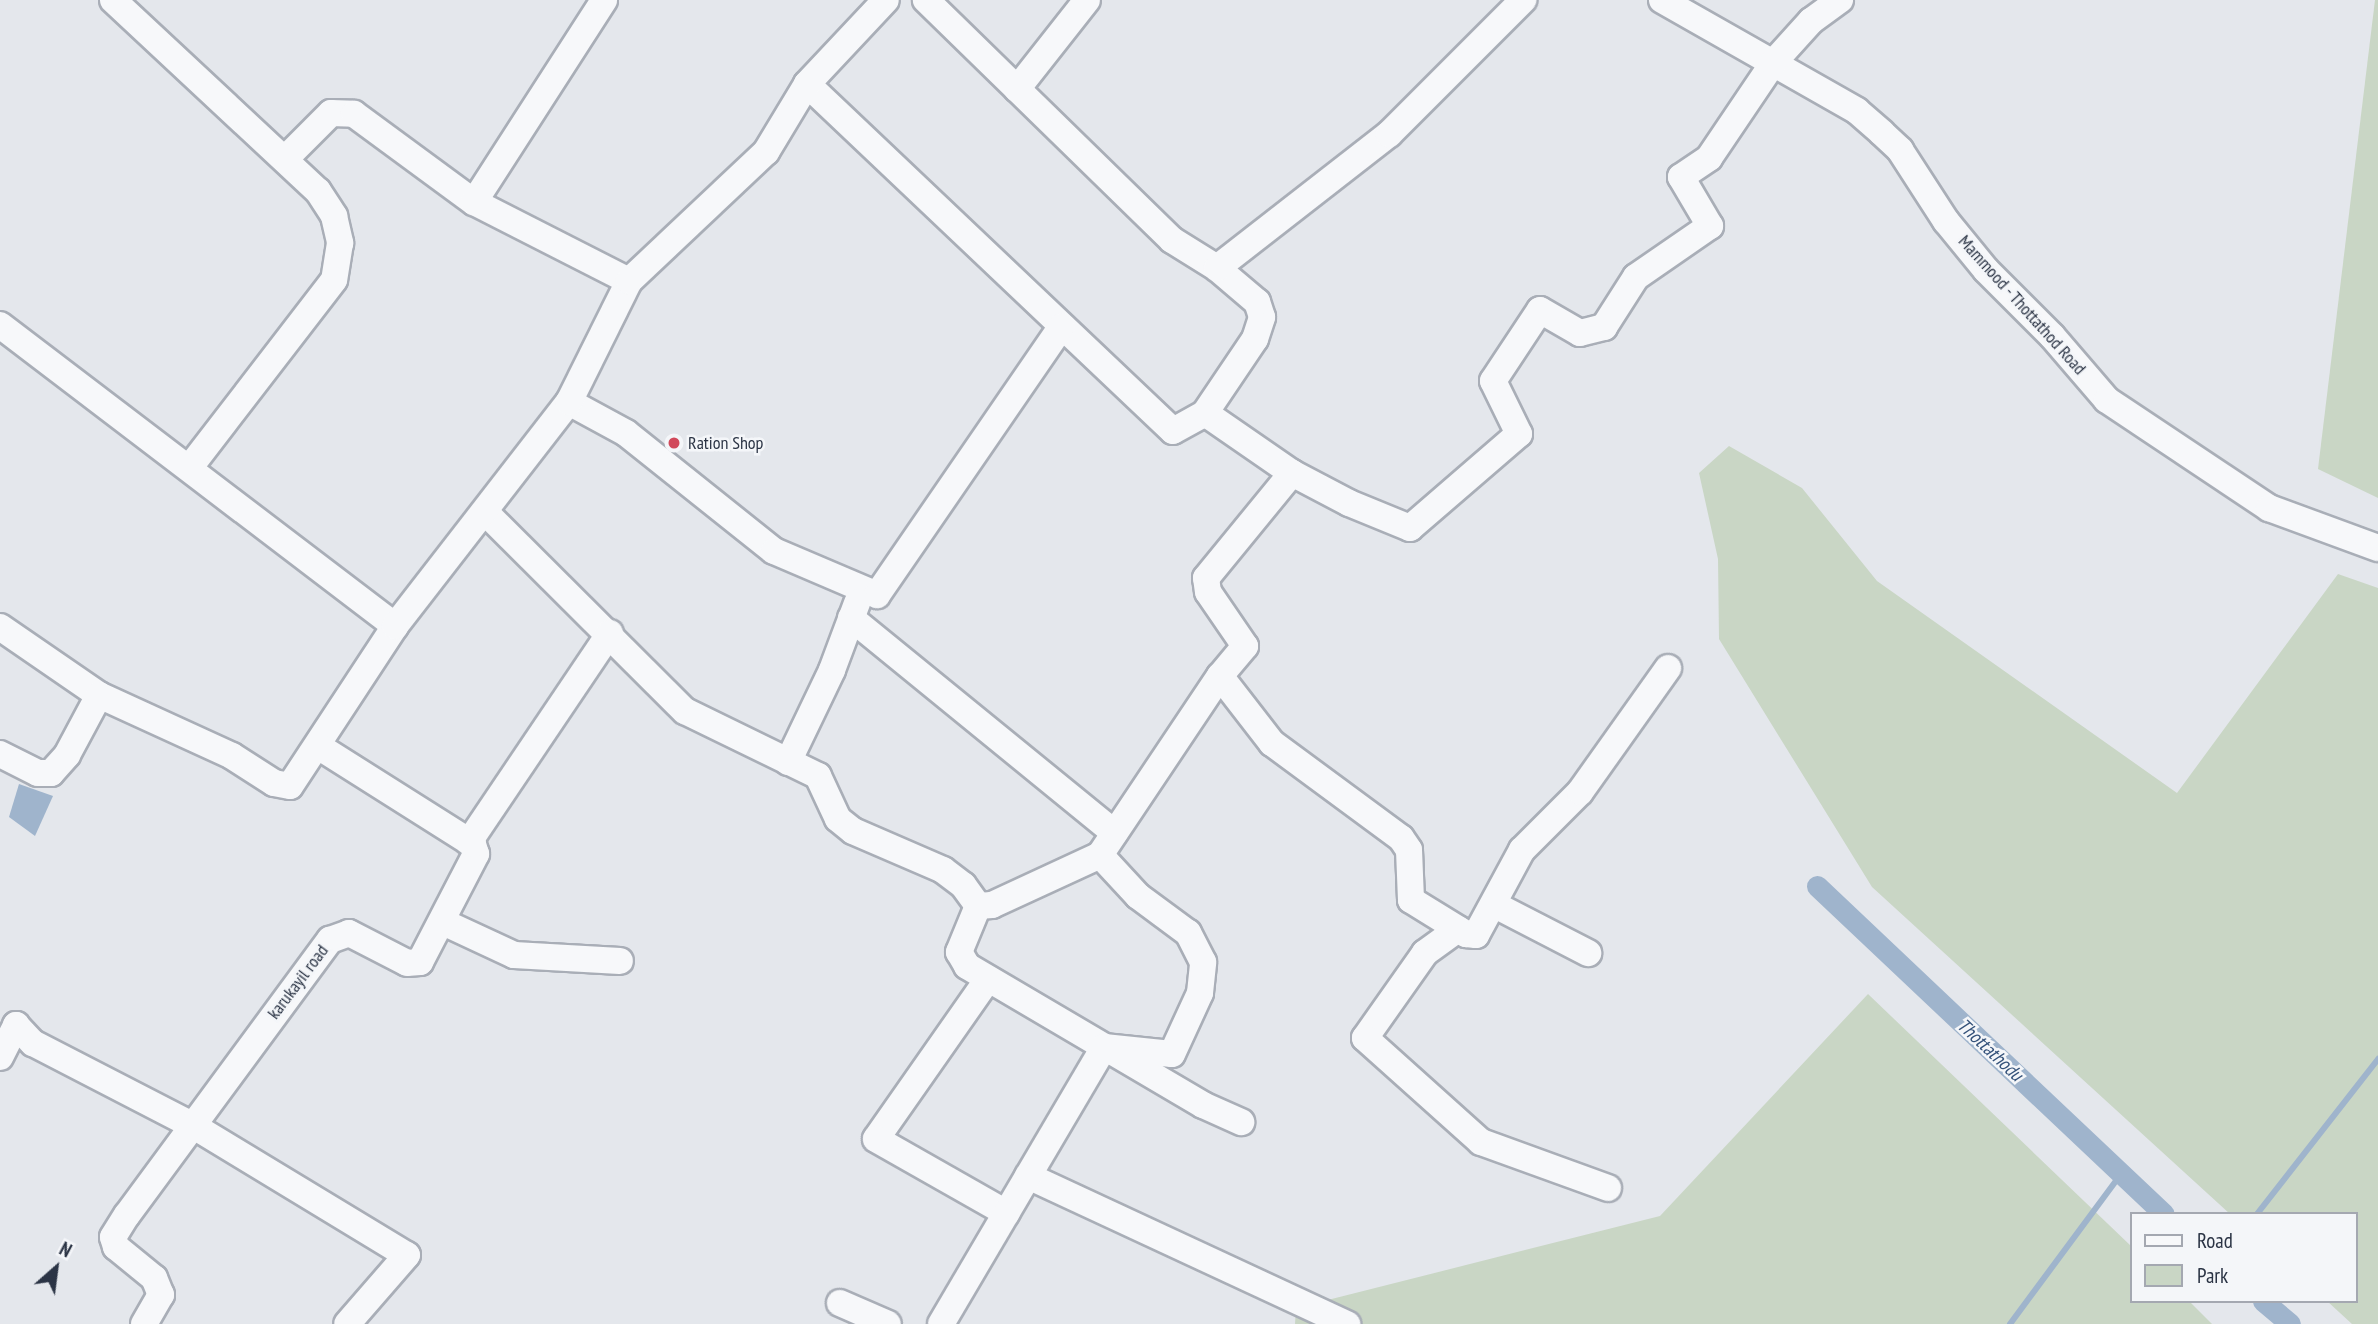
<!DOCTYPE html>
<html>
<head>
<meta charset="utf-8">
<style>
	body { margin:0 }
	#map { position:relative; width:2378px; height:1324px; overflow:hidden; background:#e4e7ec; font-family:"PT Sans Narrow",sans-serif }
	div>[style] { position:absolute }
	.green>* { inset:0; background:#c9d6c5 }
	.water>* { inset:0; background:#9fb4cc }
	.stream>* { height:6px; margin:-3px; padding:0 3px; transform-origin:3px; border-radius:3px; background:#9fb4cc }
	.canal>* { height:21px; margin:-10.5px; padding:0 10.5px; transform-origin:10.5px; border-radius:10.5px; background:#9fb4cc }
	.roads { filter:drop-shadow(2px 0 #a9aeb7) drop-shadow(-2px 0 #a9aeb7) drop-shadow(0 2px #a9aeb7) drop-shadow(0 -2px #a9aeb7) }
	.minor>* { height:26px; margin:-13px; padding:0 13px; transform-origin:13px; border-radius:13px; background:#f7f8fa }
	.dots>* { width:19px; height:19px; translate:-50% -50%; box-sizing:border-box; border:4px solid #f4f6f9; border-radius:50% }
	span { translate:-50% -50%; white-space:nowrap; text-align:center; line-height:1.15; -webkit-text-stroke:5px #f4f6f9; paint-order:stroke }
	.street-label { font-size:18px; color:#2b3445 }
	.poi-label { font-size:18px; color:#2b3445 }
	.left { translate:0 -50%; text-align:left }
	.water-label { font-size:19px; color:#34527a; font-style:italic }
	.legend { position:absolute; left:2130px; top:1212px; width:228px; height:91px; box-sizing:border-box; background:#f4f6f9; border:2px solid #a4a8b1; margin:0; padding:9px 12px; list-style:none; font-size:21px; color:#2b3445 }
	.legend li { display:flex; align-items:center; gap:14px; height:35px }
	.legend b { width:35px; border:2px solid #a4a8b1 }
	.north { position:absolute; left:21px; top:1233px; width:70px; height:70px; -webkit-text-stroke:5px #f4f6f9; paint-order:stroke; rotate:28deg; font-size:19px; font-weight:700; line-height:28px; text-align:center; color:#2b3445 }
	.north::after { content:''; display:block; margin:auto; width:24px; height:32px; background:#2b3445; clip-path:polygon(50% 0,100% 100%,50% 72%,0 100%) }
</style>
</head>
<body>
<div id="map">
	<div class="green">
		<i style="clip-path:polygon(2375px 0,2378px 0,2378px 498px,2318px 469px)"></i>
		<i style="clip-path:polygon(1729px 446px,1802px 488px,1877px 581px,2177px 793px,2338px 574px,2378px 588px,2378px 1324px,2352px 1324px,2327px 1301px,2355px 1301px,2355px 1214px,2230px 1214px,1872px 887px,1719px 639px,1718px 559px,1699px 473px)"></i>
		<i style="clip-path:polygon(1868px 994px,2131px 1246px,2131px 1301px,2189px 1301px,2212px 1324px,1295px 1324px,1296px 1308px,1660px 1216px)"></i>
	</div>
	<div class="water">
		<i style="clip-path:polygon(19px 784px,53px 796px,35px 836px,9px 817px)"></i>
	</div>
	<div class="stream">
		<i style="left:2257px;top:1214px;width:197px;rotate:-52deg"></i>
		<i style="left:2010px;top:1324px;width:187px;rotate:-53.5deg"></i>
	</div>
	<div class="canal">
		<i style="left:1817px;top:886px;width:477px;rotate:43.4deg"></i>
		<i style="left:2263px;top:1301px;width:35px;rotate:40deg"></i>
	</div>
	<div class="roads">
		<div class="minor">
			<i style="left:113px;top:0;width:280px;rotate:43deg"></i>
			<i style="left:318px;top:191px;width:30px;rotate:57deg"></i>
			<i style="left:334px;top:216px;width:28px;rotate:77deg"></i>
			<i style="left:340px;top:243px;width:37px;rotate:99deg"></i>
			<i style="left:334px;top:280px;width:236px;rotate:127.6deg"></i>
			<i style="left:1662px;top:0;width:224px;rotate:29.6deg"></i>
			<i style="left:1857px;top:111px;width:33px;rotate:41deg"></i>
			<i style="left:1882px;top:133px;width:25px;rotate:43deg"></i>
			<i style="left:1900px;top:150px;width:85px;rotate:57.1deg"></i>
			<i style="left:1946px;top:221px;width:63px;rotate:50.8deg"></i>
			<i style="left:1986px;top:270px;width:93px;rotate:45deg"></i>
			<i style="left:2052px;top:336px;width:84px;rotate:49.3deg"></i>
			<i style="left:2107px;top:400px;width:195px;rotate:33.7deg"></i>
			<i style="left:2269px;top:508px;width:116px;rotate:20.2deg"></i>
			<i style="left:807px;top:84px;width:504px;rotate:43.47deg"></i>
			<i style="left:1173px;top:431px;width:37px;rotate:-29deg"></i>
			<i style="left:1205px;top:413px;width:89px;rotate:-56deg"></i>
			<i style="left:1255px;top:339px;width:23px;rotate:-72deg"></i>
			<i style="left:1262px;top:317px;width:16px;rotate:-108deg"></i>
			<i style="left:1257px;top:302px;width:52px;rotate:-139.6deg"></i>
			<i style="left:1217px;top:268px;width:53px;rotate:-148.1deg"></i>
			<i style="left:1172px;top:240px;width:344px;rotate:-135.7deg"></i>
			<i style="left:1017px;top:89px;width:113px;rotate:-51.8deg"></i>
			<i style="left:285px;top:159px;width:65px;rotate:-45deg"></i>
			<i style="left:331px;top:113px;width:23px;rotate:2deg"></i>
			<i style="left:354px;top:114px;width:149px;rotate:36.3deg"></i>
			<i style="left:474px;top:202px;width:174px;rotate:27deg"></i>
			<i style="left:474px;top:202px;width:240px;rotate:-57.2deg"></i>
			<i style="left:1217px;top:268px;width:218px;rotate:-37.9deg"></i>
			<i style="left:1389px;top:134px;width:190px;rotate:-45deg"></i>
			<i style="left:0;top:325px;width:497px;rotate:37.3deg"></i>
			<i style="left:569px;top:402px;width:65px;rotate:28.5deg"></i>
			<i style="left:626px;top:433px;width:189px;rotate:38.6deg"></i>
			<i style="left:774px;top:551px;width:112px;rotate:23.1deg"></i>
			<i style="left:877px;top:595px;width:326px;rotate:-55.5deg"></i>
			<i style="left:1205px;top:413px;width:106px;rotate:34.6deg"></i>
			<i style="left:1292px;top:473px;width:64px;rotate:27.8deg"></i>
			<i style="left:1349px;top:503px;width:66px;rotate:22.3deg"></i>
			<i style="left:1410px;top:528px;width:144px;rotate:-40.8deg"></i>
			<i style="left:1519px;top:434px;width:59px;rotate:-116.1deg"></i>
			<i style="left:1493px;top:381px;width:85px;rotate:-56.5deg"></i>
			<i style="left:1540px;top:310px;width:46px;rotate:29.9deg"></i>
			<i style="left:1580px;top:333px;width:25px;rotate:-14deg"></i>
			<i style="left:1604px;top:327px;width:59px;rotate:-57.4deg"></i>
			<i style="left:1636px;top:277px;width:90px;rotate:-34.6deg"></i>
			<i style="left:1710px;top:226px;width:57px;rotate:-120.6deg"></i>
			<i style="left:1681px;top:177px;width:34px;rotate:-34deg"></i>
			<i style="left:1709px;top:158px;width:115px;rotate:-56deg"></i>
			<i style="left:1773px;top:63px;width:57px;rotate:-47.9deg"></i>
			<i style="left:1811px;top:21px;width:36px;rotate:-36deg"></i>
			<i style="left:485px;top:512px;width:282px;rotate:44.9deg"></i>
			<i style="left:685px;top:711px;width:148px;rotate:26deg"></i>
			<i style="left:818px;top:776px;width:47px;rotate:65.1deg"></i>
			<i style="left:838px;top:819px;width:19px;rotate:39deg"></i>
			<i style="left:853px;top:831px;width:98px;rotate:23.4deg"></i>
			<i style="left:943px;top:870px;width:25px;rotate:37deg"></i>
			<i style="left:963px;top:885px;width:26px;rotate:54deg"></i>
			<i style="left:978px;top:906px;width:14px;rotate:-4deg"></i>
			<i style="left:992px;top:905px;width:119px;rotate:-24.8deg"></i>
			<i style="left:1100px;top:855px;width:216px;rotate:-56.2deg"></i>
			<i style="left:1220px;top:676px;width:85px;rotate:52.2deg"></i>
			<i style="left:1272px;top:743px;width:160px;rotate:36.4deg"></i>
			<i style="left:1401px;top:838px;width:14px;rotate:56deg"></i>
			<i style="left:1409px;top:850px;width:50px;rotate:87.7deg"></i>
			<i style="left:1411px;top:900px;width:65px;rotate:31.7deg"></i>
			<i style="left:1466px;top:934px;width:10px;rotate:6deg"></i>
			<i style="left:1476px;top:935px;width:97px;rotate:-61.6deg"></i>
			<i style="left:1522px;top:850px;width:82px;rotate:-45deg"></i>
			<i style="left:1580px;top:792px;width:152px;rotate:-54.6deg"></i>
			<i style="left:851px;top:618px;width:340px;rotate:39.2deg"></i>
			<i style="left:0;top:627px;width:120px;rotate:34.5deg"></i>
			<i style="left:99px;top:695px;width:146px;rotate:24.6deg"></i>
			<i style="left:232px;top:756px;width:50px;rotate:32.7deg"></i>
			<i style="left:274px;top:783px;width:16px;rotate:11deg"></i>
			<i style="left:290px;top:786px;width:191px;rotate:-56.7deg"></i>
			<i style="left:395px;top:626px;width:284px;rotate:-52.2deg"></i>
			<i style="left:569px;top:402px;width:135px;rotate:-63.6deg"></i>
			<i style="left:629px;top:281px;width:188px;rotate:-43.3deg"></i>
			<i style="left:766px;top:152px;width:79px;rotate:-58.9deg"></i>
			<i style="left:807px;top:84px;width:115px;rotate:-46.8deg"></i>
			<i style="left:1220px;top:676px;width:39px;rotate:-50deg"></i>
			<i style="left:1245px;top:646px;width:65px;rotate:-124.4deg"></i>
			<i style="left:1208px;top:592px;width:14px;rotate:-98deg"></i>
			<i style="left:1206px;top:578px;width:136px;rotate:-50.7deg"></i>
			<i style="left:0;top:754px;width:42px;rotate:26.6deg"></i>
			<i style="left:38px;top:773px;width:13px"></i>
			<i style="left:51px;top:773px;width:24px;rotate:-48deg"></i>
			<i style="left:67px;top:755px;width:68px;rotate:-61.9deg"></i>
			<i style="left:788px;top:762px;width:102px;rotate:-64.4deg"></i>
			<i style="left:832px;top:670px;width:72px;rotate:-69.5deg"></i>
			<i style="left:469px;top:842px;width:252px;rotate:-56deg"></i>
			<i style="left:1495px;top:905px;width:105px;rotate:27.3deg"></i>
			<i style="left:978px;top:906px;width:50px;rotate:112.4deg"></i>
			<i style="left:959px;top:952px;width:16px;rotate:60deg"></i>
			<i style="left:967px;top:966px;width:274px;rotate:30.5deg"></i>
			<i style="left:1203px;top:1105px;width:42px;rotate:24.1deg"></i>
			<i style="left:443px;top:922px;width:78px;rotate:24.9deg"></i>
			<i style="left:514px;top:955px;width:106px;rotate:3.2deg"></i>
			<i style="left:1458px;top:929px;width:41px;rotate:144deg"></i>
			<i style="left:1425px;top:953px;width:104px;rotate:125.2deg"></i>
			<i style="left:1365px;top:1038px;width:156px;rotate:41.9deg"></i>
			<i style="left:1481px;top:1142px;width:135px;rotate:19.9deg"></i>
			<i style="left:988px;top:979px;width:195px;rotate:125deg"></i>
			<i style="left:876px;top:1139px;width:150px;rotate:29.6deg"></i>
			<i style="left:0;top:1057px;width:36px;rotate:-63deg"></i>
			<i style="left:16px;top:1025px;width:25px;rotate:47deg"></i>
			<i style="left:33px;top:1043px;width:179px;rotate:27.3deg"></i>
			<i style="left:192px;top:1125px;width:251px;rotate:31.2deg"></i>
			<i style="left:407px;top:1255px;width:91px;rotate:131deg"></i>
			<i style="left:1028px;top:1176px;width:352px;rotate:24.9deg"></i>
			<i style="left:840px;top:1303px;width:52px;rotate:23.6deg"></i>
			<i style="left:144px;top:1324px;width:34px;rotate:-60deg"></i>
			<i style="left:161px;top:1295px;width:18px;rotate:-112deg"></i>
			<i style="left:154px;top:1278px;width:49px;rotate:-140.8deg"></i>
			<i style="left:116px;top:1247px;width:10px;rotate:-107deg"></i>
			<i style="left:113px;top:1237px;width:26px;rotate:-58deg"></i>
			<i style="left:127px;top:1215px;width:342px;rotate:-53.6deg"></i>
			<i style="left:330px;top:940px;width:20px;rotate:-20deg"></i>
			<i style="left:349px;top:933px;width:65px;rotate:27.3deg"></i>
			<i style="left:407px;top:963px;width:13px;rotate:-4deg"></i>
			<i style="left:420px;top:962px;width:122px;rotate:-62.6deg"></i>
			<i style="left:476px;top:854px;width:10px;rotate:-107deg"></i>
			<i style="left:473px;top:844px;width:183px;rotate:-147.7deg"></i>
			<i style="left:941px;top:1324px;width:321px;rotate:-59.5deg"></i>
			<i style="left:1104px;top:1047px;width:68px;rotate:5.9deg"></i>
			<i style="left:1172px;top:1054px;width:67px;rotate:-65.3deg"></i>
			<i style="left:1200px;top:993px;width:31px;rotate:-84deg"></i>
			<i style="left:1203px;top:962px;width:33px;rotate:-117deg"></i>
			<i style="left:1188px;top:933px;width:62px;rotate:-143.5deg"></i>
			<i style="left:1138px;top:896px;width:56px;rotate:-132.8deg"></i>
		</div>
	</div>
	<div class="dots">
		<i style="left:674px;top:443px;background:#d1495b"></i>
	</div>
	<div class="street-label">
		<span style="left:2022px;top:305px;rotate:48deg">Mammood - Thottathod Road</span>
		<span style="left:298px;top:982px;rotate:-53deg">karukayil road</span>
	</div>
	<div class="poi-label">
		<span class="left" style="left:688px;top:443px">Ration Shop</span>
	</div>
	<div class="water-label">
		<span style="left:1990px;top:1050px;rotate:43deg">Thottathodu</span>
	</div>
	<ul class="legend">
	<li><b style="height:9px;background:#f7f8fa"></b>Road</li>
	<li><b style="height:19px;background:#c9d6c5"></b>Park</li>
	</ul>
	<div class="north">N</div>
</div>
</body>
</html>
